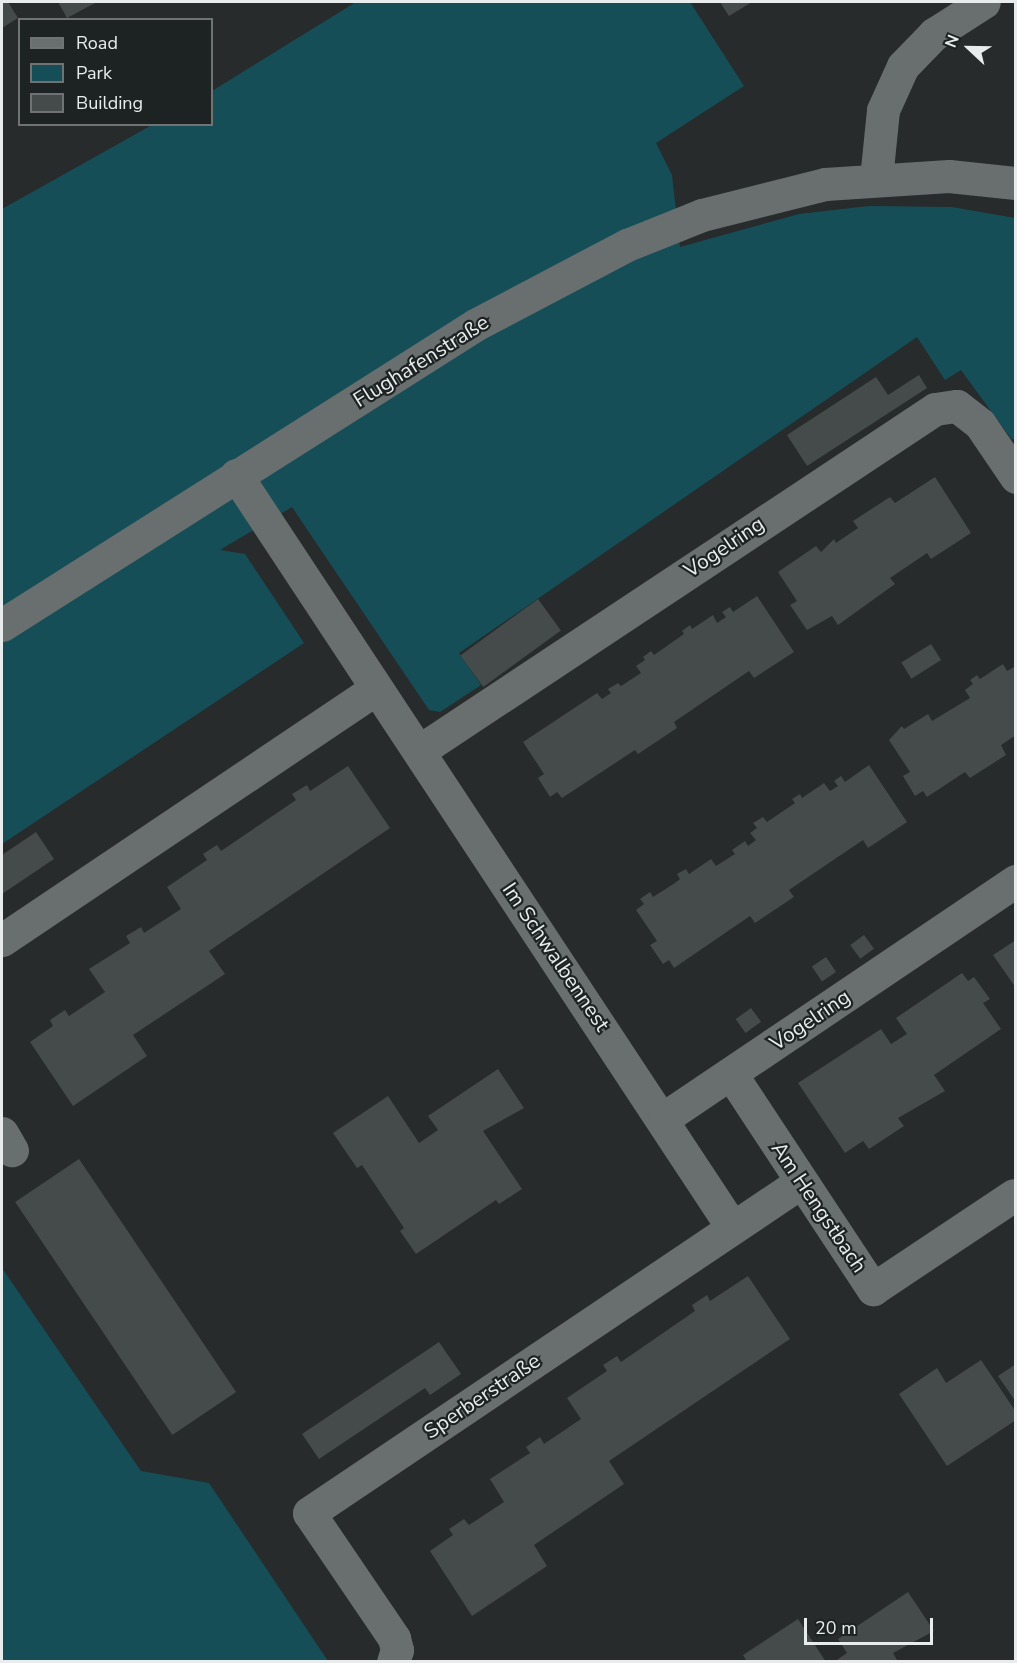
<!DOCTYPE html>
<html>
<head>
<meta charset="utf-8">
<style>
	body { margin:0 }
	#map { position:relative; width:1017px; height:1663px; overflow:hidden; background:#272b2c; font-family:"Nunito Sans",sans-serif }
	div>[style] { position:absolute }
	.green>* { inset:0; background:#164e58 }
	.building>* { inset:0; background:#454a4b; transform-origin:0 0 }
	.minor>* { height:33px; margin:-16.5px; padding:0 16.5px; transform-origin:16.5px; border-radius:16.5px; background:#696e6f }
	span { translate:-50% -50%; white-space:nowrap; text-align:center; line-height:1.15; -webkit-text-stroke:4.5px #1d2222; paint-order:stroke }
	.street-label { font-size:21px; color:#e9eced }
	.frame { position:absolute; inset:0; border:3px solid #e9eced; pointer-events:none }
	.legend { position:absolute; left:18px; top:18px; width:195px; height:108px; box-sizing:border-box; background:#1d2222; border:2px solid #6f7373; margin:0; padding:8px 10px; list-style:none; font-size:18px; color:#e9eced }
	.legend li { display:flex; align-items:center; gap:12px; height:30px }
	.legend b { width:30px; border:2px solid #6f7373 }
	.north { position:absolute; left:939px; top:18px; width:60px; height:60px; -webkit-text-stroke:4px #1d2222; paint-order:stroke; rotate:292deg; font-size:16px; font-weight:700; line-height:24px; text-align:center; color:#e9eced }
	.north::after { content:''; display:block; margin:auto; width:21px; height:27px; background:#e9eced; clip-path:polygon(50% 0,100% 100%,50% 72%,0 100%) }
	.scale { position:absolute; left:804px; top:1618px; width:129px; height:27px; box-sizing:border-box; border:3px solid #e9eced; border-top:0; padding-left:8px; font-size:18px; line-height:21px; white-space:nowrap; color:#e9eced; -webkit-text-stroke:4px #1d2222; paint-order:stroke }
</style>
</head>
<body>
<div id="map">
	<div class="green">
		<i style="clip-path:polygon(356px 2px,690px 2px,744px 86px,656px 143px,672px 175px,680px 247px,799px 214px,869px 206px,952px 207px,1015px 218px,1015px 438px,1012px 440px,961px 370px,945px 380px,917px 337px,459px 653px,481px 685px,440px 712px,429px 710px,292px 507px,220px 550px,245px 554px,304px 643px,2px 844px,2px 209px,152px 125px,212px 124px,212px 91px)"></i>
		<i style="clip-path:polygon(2px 1268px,141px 1471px,209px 1483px,328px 1661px,2px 1661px)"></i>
	</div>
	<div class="building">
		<i style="clip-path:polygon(2px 2px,8px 2px,18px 18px,2px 28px)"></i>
		<i style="clip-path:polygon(58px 2px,97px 2px,67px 18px)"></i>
		<i style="clip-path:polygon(720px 2px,752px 2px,729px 16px)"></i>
		<i style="clip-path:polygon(919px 375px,927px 388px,807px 466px,787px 435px,876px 377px,888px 395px)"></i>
		<i style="clip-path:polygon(935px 477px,971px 533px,931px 559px,927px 553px,890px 578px,895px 584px,838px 625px,832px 616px,807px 630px,790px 605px,797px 601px,778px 572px,816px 546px,821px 552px,834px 539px,836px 543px,858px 528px,853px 521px,890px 497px,895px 503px)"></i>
		<i style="clip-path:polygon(757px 596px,794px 652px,754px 678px,749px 671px,674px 722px,677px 728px,638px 754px,635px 750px,562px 798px,557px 792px,550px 797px,538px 778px,544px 774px,523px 742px,597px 693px,602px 699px,611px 693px,608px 689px,618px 683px,621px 686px,641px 673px,636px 666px,645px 660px,643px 657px,651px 651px,654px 655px,684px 634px,682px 631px,690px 625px,692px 629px,713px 615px,717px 623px,726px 617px,722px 612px,730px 607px,733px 612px)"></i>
		<i style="left:538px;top:599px;width:39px;height:96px;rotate:54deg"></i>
		<i style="left:931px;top:644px;width:19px;height:35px;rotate:58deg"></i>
		<i style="clip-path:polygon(1003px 664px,1007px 671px,1016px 666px,1016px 735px,1001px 745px,1006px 755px,970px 778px,965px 772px,927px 797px,923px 791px,915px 796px,903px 776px,910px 772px,889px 740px,902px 726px,904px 729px,928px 714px,932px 721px,970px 698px,965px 690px,973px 684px,970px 680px,977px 675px,980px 679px)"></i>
		<i style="clip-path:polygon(869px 765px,907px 822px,868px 848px,863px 840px,789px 890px,794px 897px,755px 923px,750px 916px,674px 968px,669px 960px,663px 964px,650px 945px,657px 941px,636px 910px,644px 904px,640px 899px,650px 892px,653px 897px,675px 883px,680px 879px,677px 874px,686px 869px,689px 874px,711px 859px,716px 866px,735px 854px,732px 850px,745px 841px,748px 846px,756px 840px,750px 833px,757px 828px,753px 823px,763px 817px,767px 822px,795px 803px,792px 799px,800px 794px,802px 798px,824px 783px,830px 791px,838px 786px,834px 781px,841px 776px,845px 782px)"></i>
		<i style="clip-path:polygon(348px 766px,390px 828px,209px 951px,225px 974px,133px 1035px,147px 1056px,73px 1106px,30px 1042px,53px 1026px,50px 1020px,65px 1010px,69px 1016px,105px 992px,89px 969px,130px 943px,126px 936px,141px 927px,144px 933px,181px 909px,167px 887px,207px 860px,203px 854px,217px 845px,221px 851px,296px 800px,292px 794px,307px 785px,310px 791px)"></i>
		<i style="clip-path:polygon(36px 832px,54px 859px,2px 894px,2px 855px)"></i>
		<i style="left:864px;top:935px;width:17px;height:17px;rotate:54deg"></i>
		<i style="clip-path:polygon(1016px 940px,1016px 988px,993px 955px)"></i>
		<i style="left:826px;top:957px;width:18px;height:17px;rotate:56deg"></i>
		<i style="clip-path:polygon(962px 973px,968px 981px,974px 977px,990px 999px,983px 1003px,1001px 1029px,934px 1075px,945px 1091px,898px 1118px,904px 1126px,869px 1149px,863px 1141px,845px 1153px,798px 1083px,881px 1029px,891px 1044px,907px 1034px,896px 1018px)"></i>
		<i style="left:751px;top:1008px;width:17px;height:19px;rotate:54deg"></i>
		<i style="clip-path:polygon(498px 1069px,524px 1108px,483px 1131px,522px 1189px,499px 1204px,496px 1200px,416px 1254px,400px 1231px,404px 1228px,362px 1165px,357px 1168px,333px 1133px,388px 1096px,419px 1143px,438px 1130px,428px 1116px)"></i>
		<i style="left:79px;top:1159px;width:281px;height:77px;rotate:56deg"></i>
		<i style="clip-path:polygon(748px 1276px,790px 1339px,609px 1461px,624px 1484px,534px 1545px,547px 1566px,472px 1616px,430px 1551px,453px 1535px,449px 1529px,464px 1519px,469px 1525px,504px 1502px,490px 1479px,530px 1453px,526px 1447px,540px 1437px,544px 1444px,581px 1419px,567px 1398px,607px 1371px,603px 1365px,617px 1356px,621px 1362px,695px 1311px,692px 1305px,707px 1295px,710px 1301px)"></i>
		<i style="clip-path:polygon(439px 1342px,461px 1374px,430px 1395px,425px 1388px,319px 1459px,302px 1434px)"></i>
		<i style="clip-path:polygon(981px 1360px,1016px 1412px,1016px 1420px,947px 1466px,899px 1394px,937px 1368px,946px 1383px)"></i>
		<i style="clip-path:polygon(1016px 1364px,1016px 1402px,998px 1376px)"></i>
		<i style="clip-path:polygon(908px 1592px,934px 1631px,893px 1653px,898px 1662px,834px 1662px,847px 1653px,838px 1639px)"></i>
		<i style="clip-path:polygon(798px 1619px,826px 1662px,747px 1662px,743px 1655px)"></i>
	</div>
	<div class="minor">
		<i style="left:876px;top:179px;width:69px;rotate:-84.2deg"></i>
		<i style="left:883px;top:110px;width:48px;rotate:-65.6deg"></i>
		<i style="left:903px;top:66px;width:45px;rotate:-45.9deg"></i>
		<i style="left:934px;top:34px;width:59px;rotate:-32.6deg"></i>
		<i style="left:236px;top:475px;width:901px;rotate:56.59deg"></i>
		<i style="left:2px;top:625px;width:560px;rotate:-32.38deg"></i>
		<i style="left:475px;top:325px;width:172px;rotate:-27.8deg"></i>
		<i style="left:627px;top:245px;width:81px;rotate:-21.8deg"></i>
		<i style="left:702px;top:215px;width:127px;rotate:-14.1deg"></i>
		<i style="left:825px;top:184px;width:124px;rotate:-3.7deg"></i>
		<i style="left:949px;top:176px;width:67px;rotate:6deg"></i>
		<i style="left:419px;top:751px;width:619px;rotate:-33.54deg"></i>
		<i style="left:935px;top:409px;width:22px;rotate:-8deg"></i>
		<i style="left:957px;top:406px;width:29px;rotate:38deg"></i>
		<i style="left:980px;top:424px;width:64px;rotate:55.8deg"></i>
		<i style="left:2px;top:940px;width:450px;rotate:-33.9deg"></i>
		<i style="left:731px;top:1074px;width:258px;rotate:56.6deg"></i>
		<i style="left:873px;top:1289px;width:169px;rotate:-33.7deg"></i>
		<i style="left:664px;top:1118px;width:424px;rotate:-34deg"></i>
		<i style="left:2px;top:1133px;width:20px;rotate:60deg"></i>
		<i style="left:393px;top:1662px;width:13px;rotate:-72deg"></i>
		<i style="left:397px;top:1650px;width:12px;rotate:-104deg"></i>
		<i style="left:394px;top:1638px;width:151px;rotate:-124.2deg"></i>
		<i style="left:309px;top:1513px;width:593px;rotate:-33.93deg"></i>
	</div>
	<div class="street-label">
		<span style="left:421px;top:361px;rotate:-32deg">Flughafenstraße</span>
		<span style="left:724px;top:547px;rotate:-34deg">Vogelring</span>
		<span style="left:556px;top:957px;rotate:56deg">Im Schwalbennest</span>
		<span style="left:810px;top:1020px;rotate:-34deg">Vogelring</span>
		<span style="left:819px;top:1207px;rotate:56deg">Am Hengstbach</span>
		<span style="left:482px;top:1396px;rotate:-34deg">Sperberstraße</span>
	</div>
	<div class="frame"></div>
	<ul class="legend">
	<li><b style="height:8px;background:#696e6f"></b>Road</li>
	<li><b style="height:16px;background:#164e58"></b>Park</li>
	<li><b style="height:16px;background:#454a4b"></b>Building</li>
	</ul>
	<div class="north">N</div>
	<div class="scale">20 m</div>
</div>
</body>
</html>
